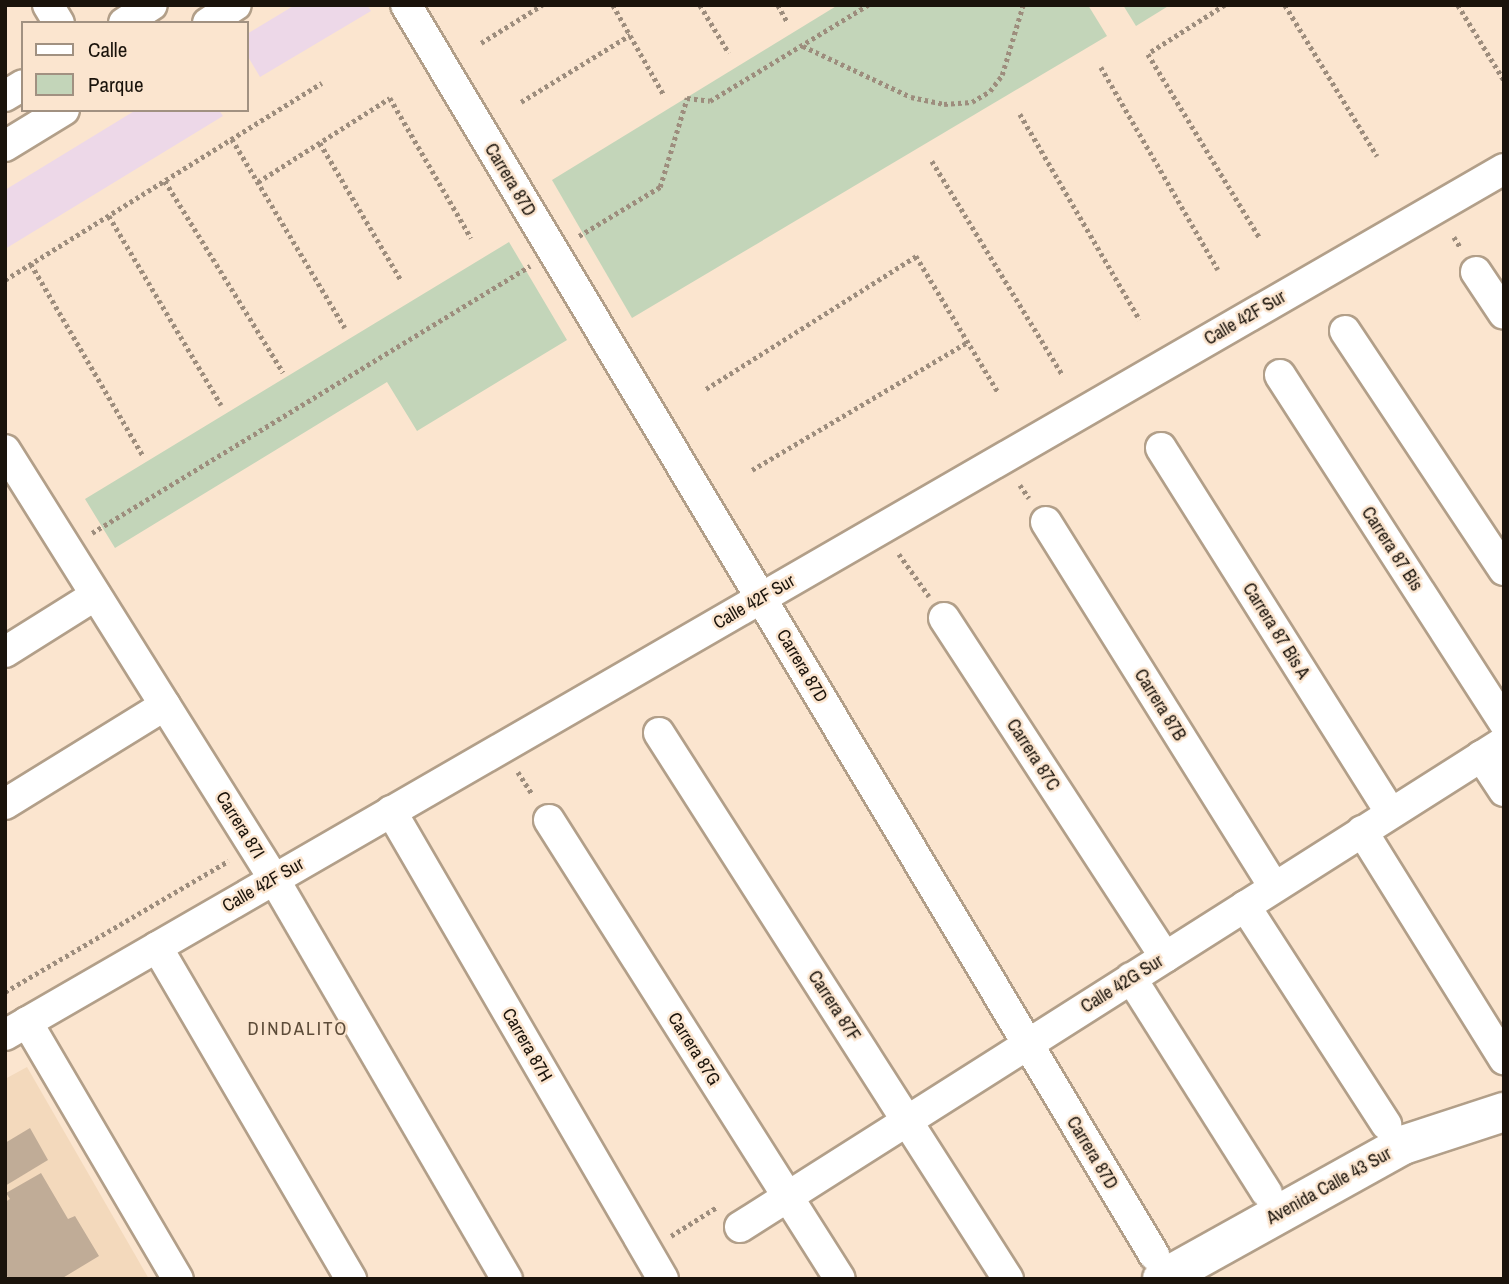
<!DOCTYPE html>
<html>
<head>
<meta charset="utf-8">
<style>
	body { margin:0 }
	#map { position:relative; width:1509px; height:1284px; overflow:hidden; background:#fbe5cf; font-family:"Archivo Narrow",sans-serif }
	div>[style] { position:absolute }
	.commercial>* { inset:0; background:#edd8e8 }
	.built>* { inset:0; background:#f3d9bc }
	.green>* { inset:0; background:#c3d5b9 }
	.building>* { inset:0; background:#c0ac97 }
	.path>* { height:4.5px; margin-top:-2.25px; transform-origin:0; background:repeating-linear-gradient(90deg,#9d8d7d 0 3.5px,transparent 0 7px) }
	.roads { filter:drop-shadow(2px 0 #b29f89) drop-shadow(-2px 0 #b29f89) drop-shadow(0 2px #b29f89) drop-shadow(0 -2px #b29f89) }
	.minor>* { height:30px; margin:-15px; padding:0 15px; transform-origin:15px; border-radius:15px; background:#fff }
	.major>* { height:38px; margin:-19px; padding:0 19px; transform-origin:19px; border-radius:19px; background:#fff }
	span { translate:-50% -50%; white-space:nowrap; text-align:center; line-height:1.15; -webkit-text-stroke:5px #fbe5cf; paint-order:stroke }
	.street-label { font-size:18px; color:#1a130b }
	.neighbourhood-label { font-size:19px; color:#5d4c39; letter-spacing:2px }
	.frame { position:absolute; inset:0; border:7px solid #1a130b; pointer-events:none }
	.legend { position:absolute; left:21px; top:21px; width:228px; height:91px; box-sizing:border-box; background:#fbe5cf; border:2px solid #a19181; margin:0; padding:9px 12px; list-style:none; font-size:21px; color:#1a130b }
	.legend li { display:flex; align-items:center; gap:14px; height:35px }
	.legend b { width:35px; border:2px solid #a19181 }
</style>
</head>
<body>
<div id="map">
	<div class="commercial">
		<i style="clip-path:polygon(295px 5px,367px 5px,371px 11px,260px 77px,247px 55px,247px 34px)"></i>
		<i style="clip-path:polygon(136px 110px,219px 110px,223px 116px,5px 249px,5px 190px)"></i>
	</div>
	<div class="built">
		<i style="clip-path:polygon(27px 1067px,149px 1279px,5px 1279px,5px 1079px)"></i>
	</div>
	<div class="green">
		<i style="clip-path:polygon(838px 5px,1088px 5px,1107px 36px,632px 318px,552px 180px)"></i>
		<i style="clip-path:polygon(1123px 5px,1170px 5px,1136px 26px)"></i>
		<i style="clip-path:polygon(509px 242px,567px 340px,417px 431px,387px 382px,115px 548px,85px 499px)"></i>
	</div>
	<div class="building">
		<i style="clip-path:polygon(30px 1128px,48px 1160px,5px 1186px,5px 1143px)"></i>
		<i style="clip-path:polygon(41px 1173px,68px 1219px,75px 1216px,99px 1256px,61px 1279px,9px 1279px,5px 1273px,5px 1202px,10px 1199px,6px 1193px)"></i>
	</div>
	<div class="path">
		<i style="left:613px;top:5px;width:103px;rotate:60.5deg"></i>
		<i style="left:700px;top:5px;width:56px;rotate:58.9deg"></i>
		<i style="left:778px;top:5px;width:18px;rotate:61deg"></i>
		<i style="left:1225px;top:5px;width:91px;rotate:147.5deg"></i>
		<i style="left:1148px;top:54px;width:215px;rotate:58.7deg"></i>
		<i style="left:1285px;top:5px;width:177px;rotate:58.6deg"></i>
		<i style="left:1458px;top:5px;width:88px;rotate:58.5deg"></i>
		<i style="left:481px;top:43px;width:72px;rotate:-31.9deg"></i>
		<i style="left:803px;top:46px;width:119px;rotate:25.3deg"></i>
		<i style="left:911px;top:97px;width:34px;rotate:12deg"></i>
		<i style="left:944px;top:104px;width:28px;rotate:-4deg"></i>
		<i style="left:972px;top:102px;width:21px;rotate:-31deg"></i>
		<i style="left:990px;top:91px;width:20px;rotate:-53deg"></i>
		<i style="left:1002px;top:75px;width:73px;rotate:-73.3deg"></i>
		<i style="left:1101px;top:67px;width:234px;rotate:60deg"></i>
		<i style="left:521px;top:102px;width:128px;rotate:-31.6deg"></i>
		<i style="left:1020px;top:114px;width:238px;rotate:59.8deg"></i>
		<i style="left:232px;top:139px;width:220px;rotate:59.1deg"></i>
		<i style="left:320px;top:143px;width:159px;rotate:59.4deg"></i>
		<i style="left:932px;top:161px;width:250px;rotate:58.6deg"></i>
		<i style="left:165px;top:181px;width:225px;rotate:58.3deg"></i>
		<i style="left:258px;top:182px;width:156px;rotate:-32.5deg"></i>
		<i style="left:390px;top:98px;width:162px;rotate:59.9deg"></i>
		<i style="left:109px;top:216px;width:220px;rotate:59.3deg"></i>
		<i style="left:579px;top:236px;width:95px;rotate:-31.2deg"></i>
		<i style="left:660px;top:187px;width:93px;rotate:-73.1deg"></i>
		<i style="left:687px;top:98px;width:23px;rotate:7deg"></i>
		<i style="left:710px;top:101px;width:185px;rotate:-31.3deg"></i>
		<i style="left:1454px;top:237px;width:13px;rotate:58deg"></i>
		<i style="left:31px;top:264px;width:222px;rotate:59.7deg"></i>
		<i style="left:5px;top:280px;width:373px;rotate:-31.9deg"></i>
		<i style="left:706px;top:389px;width:249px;rotate:-32.3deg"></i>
		<i style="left:916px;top:256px;width:159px;rotate:58.9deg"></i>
		<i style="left:752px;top:470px;width:251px;rotate:-30.7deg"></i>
		<i style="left:1020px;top:485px;width:16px;rotate:55deg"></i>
		<i style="left:92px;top:533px;width:513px;rotate:-31.37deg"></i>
		<i style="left:899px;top:554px;width:52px;rotate:54.5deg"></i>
		<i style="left:518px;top:772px;width:27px;rotate:57deg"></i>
		<i style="left:5px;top:992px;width:259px;rotate:-30.4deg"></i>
		<i style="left:671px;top:1236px;width:54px;rotate:-32.2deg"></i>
	</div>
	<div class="roads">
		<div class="minor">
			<i style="left:48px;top:5px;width:21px;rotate:59deg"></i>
			<i style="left:406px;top:5px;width:1457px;rotate:59.1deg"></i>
			<i style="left:124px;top:23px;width:33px;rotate:-33deg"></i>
			<i style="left:208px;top:23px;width:33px;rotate:-33deg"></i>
			<i style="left:5px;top:96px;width:21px;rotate:-31deg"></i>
			<i style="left:5px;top:146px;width:69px;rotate:-31.4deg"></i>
			<i style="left:1476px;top:272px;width:50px;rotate:56.3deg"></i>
			<i style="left:1345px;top:331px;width:287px;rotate:56.4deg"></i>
			<i style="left:1280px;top:375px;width:414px;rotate:57.2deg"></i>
			<i style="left:1161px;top:448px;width:431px;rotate:57.8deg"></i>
			<i style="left:5px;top:450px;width:506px;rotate:57.91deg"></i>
			<i style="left:274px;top:879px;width:463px;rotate:59.8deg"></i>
			<i style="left:1046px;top:522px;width:430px;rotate:58deg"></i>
			<i style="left:944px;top:618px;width:405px;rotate:56.9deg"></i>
			<i style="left:5px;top:652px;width:107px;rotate:-32.1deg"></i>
			<i style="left:659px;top:733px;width:648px;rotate:57.41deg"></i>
			<i style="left:1481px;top:756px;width:42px;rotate:56.7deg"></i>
			<i style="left:5px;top:804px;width:188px;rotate:-31.7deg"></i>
			<i style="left:391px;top:811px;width:541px;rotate:59.83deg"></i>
			<i style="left:549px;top:820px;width:543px;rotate:57.63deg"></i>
			<i style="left:1362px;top:831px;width:269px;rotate:58.1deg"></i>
			<i style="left:1245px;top:906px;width:260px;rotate:57.1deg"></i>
			<i style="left:157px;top:947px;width:385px;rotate:59.7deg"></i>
			<i style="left:1131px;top:978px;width:254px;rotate:57.7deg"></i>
			<i style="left:27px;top:1022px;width:298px;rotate:59.6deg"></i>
			<i style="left:5px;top:1035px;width:1731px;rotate:-30.02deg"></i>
			<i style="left:740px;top:1227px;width:905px;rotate:-32.41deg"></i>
		</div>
		<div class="major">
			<i style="left:1162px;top:1279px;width:276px;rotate:-29.1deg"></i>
			<i style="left:1403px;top:1145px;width:106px;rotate:-18.1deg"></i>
		</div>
	</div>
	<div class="street-label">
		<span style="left:510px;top:180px;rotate:59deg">Carrera 87D</span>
		<span style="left:1245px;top:318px;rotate:-30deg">Calle 42F Sur</span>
		<span style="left:1392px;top:549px;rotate:57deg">Carrera 87 Bis</span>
		<span style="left:754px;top:602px;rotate:-30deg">Calle 42F Sur</span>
		<span style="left:1276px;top:631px;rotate:58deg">Carrera 87 Bis A</span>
		<span style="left:802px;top:666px;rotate:59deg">Carrera 87D</span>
		<span style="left:1160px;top:705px;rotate:58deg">Carrera 87B</span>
		<span style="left:1033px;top:755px;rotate:57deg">Carrera 87C</span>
		<span style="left:240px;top:825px;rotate:58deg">Carrera 87I</span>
		<span style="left:263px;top:885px;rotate:-30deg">Calle 42F Sur</span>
		<span style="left:1122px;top:984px;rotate:-32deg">Calle 42G Sur</span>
		<span style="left:834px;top:1006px;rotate:57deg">Carrera 87F</span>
		<span style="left:527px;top:1045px;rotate:60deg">Carrera 87H</span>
		<span style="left:694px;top:1049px;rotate:58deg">Carrera 87G</span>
		<span style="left:1092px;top:1153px;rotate:59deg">Carrera 87D</span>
		<span style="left:1329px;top:1186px;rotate:-29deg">Avenida Calle 43 Sur</span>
	</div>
	<div class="neighbourhood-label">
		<span style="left:298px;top:1029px">DINDALITO</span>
	</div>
	<div class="frame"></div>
	<ul class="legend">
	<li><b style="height:9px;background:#fff"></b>Calle</li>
	<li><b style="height:19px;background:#c3d5b9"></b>Parque</li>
	</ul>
</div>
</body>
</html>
